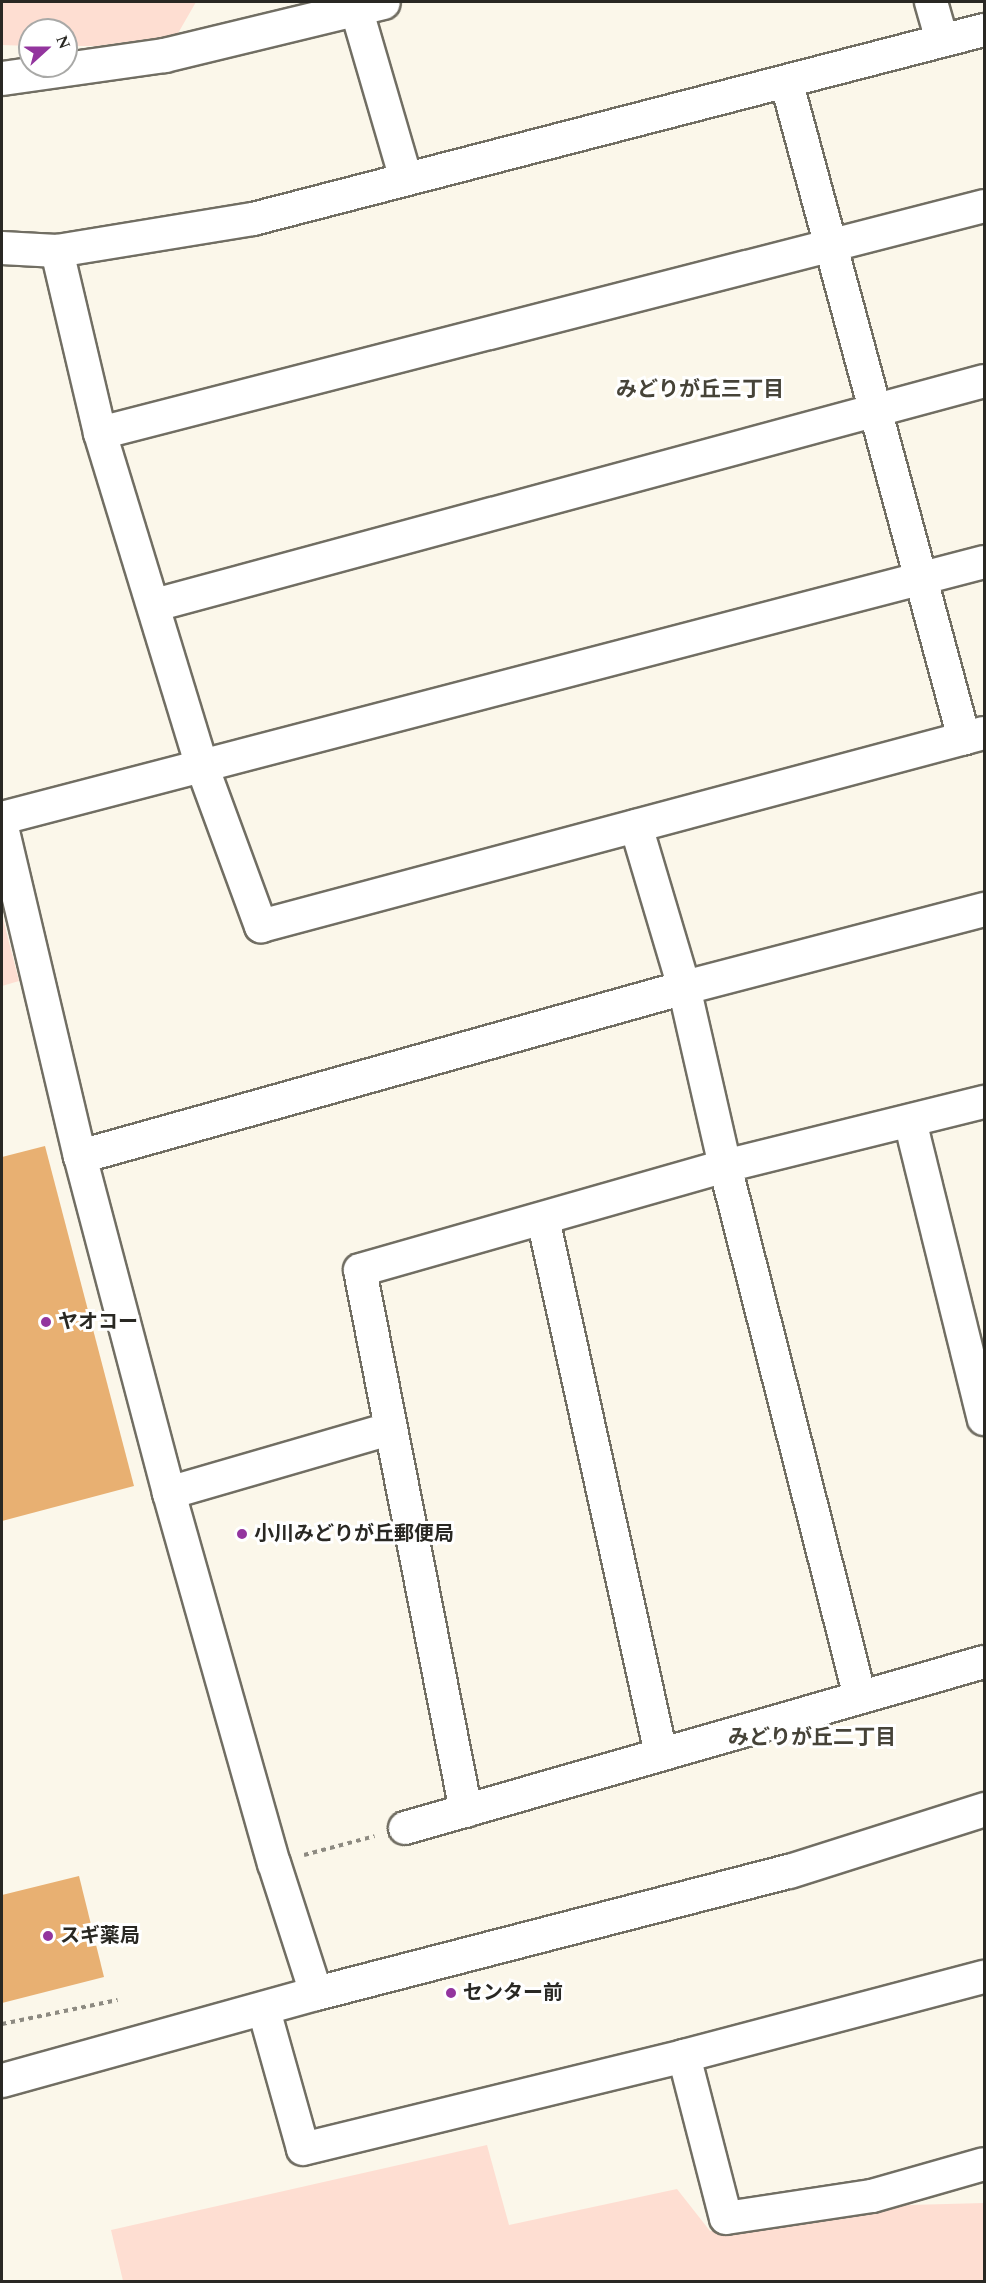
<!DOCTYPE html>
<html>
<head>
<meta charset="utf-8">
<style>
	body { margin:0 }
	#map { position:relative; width:986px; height:2283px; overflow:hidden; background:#fbf7ea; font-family:Spectral,"Noto Sans JP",serif }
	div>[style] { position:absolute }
	.green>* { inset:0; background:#feded2 }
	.building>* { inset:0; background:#e8b072 }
	.path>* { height:4px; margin-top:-2px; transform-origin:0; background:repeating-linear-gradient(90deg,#8d8a81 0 4.5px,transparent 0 9px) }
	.roads { filter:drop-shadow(2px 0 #716e63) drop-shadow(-2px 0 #716e63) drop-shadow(0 2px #716e63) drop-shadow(0 -2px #716e63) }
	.street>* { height:32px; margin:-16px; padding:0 16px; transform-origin:16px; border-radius:16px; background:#fff }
	.secondary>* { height:33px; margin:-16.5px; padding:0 16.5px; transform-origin:16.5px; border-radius:16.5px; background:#fff }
	.dots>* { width:16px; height:16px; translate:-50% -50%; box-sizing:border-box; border:3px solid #fff; border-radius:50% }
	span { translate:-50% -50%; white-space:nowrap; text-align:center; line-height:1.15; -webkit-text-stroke:6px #fff; paint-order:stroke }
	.poi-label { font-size:20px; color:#292823; font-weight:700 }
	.left { translate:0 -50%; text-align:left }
	.neighbourhood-label { font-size:21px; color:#464338; font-weight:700 }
	.frame { position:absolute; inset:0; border:3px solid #292823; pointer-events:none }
	.north { position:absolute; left:18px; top:18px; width:60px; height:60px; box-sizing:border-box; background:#fff; border:2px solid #a9a9a7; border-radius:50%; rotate:69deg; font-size:16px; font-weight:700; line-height:24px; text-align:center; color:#292823 }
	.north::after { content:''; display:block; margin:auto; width:21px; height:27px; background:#93359e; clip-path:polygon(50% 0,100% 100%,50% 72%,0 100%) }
</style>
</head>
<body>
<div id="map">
	<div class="green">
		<i style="clip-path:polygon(2px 2px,196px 2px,177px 35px,97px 46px,66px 46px,66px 30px,30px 30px,30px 46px,2px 45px)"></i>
		<i style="clip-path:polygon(2px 915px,19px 981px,2px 986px)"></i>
		<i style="clip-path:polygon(487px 2145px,509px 2225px,677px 2189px,710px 2231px,872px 2206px,984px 2203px,984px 2281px,123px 2281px,111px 2230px)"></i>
	</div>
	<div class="building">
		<i style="clip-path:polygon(45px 1146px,134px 1486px,2px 1521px,2px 1157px)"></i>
		<i style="clip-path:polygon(79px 1876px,104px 1977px,2px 2003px,2px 1895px)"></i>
	</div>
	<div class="path">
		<i style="left:304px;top:1855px;width:73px;rotate:-15deg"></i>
		<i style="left:2px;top:2024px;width:118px;rotate:-11.7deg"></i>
	</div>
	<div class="roads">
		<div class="street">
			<i style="left:931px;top:2px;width:40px;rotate:74deg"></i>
			<i style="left:356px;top:8px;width:178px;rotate:73.7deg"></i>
			<i style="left:787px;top:84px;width:678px;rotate:74.86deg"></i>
			<i style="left:2px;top:248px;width:55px;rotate:3.1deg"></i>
			<i style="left:57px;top:251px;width:199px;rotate:-9.3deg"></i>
			<i style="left:253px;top:219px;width:755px;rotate:-14.5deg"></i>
			<i style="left:57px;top:251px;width:187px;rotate:76.7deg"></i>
			<i style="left:100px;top:433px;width:348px;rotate:73deg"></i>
			<i style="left:202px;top:766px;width:171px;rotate:69.8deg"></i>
			<i style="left:261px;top:926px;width:748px;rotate:-14.95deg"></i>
			<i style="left:100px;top:433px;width:913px;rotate:-14.4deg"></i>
			<i style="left:155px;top:605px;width:859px;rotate:-15.12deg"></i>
			<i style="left:2px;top:818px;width:1015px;rotate:-14.61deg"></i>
			<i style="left:636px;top:826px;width:168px;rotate:73.4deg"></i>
			<i style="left:684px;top:987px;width:184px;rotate:77.1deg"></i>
			<i style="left:725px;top:1166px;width:548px;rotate:75.74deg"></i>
			<i style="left:2px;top:827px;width:338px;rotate:76.7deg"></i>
			<i style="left:80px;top:1156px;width:349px;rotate:75.2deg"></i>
			<i style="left:169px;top:1493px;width:385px;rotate:74.2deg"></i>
			<i style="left:274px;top:1863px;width:137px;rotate:72.1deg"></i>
			<i style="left:910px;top:1121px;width:307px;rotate:76.1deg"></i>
			<i style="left:543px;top:1219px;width:548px;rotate:77.56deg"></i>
			<i style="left:169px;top:1493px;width:230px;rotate:-16.2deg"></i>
			<i style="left:466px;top:1811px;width:551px;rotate:-101.09deg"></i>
			<i style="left:360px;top:1270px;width:380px;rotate:-15.9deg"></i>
			<i style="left:725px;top:1166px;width:267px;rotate:-13.9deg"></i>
			<i style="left:405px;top:1828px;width:602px;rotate:-16deg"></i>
			<i style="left:264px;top:2010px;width:144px;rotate:74.3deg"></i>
			<i style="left:303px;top:2149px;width:392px;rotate:-13.7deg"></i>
			<i style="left:684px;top:2056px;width:310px;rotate:-14.8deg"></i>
			<i style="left:684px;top:2056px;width:167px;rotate:75.5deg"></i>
			<i style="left:726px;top:2218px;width:148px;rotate:-8.6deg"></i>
			<i style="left:872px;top:2196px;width:116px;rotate:-15.9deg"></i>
		</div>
		<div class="secondary">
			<i style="left:2px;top:78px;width:164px;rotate:-8.1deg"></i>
			<i style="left:164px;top:55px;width:225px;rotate:-13.6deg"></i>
			<i style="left:80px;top:1156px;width:627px;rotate:-15.63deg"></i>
			<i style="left:684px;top:987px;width:310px;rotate:-14.6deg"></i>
			<i style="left:2px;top:2080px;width:326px;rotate:-15.5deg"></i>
			<i style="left:316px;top:1993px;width:488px;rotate:-14.5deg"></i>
			<i style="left:789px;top:1871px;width:205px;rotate:-17.6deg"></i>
		</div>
	</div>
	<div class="dots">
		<i style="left:46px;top:1322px;background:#93359e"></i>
		<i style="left:242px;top:1534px;background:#93359e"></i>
		<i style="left:48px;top:1936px;background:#93359e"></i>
		<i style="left:451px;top:1993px;background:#93359e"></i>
	</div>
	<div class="poi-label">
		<span class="left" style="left:58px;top:1322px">ヤオコー</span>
		<span class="left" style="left:254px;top:1534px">小川みどりが丘郵便局</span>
		<span class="left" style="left:60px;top:1936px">スギ薬局</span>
		<span class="left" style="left:463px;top:1993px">センター前</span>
	</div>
	<div class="neighbourhood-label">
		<span style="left:700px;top:390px">みどりが丘三丁目</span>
		<span style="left:812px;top:1738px">みどりが丘二丁目</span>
	</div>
	<div class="frame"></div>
	<div class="north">N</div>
</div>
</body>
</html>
